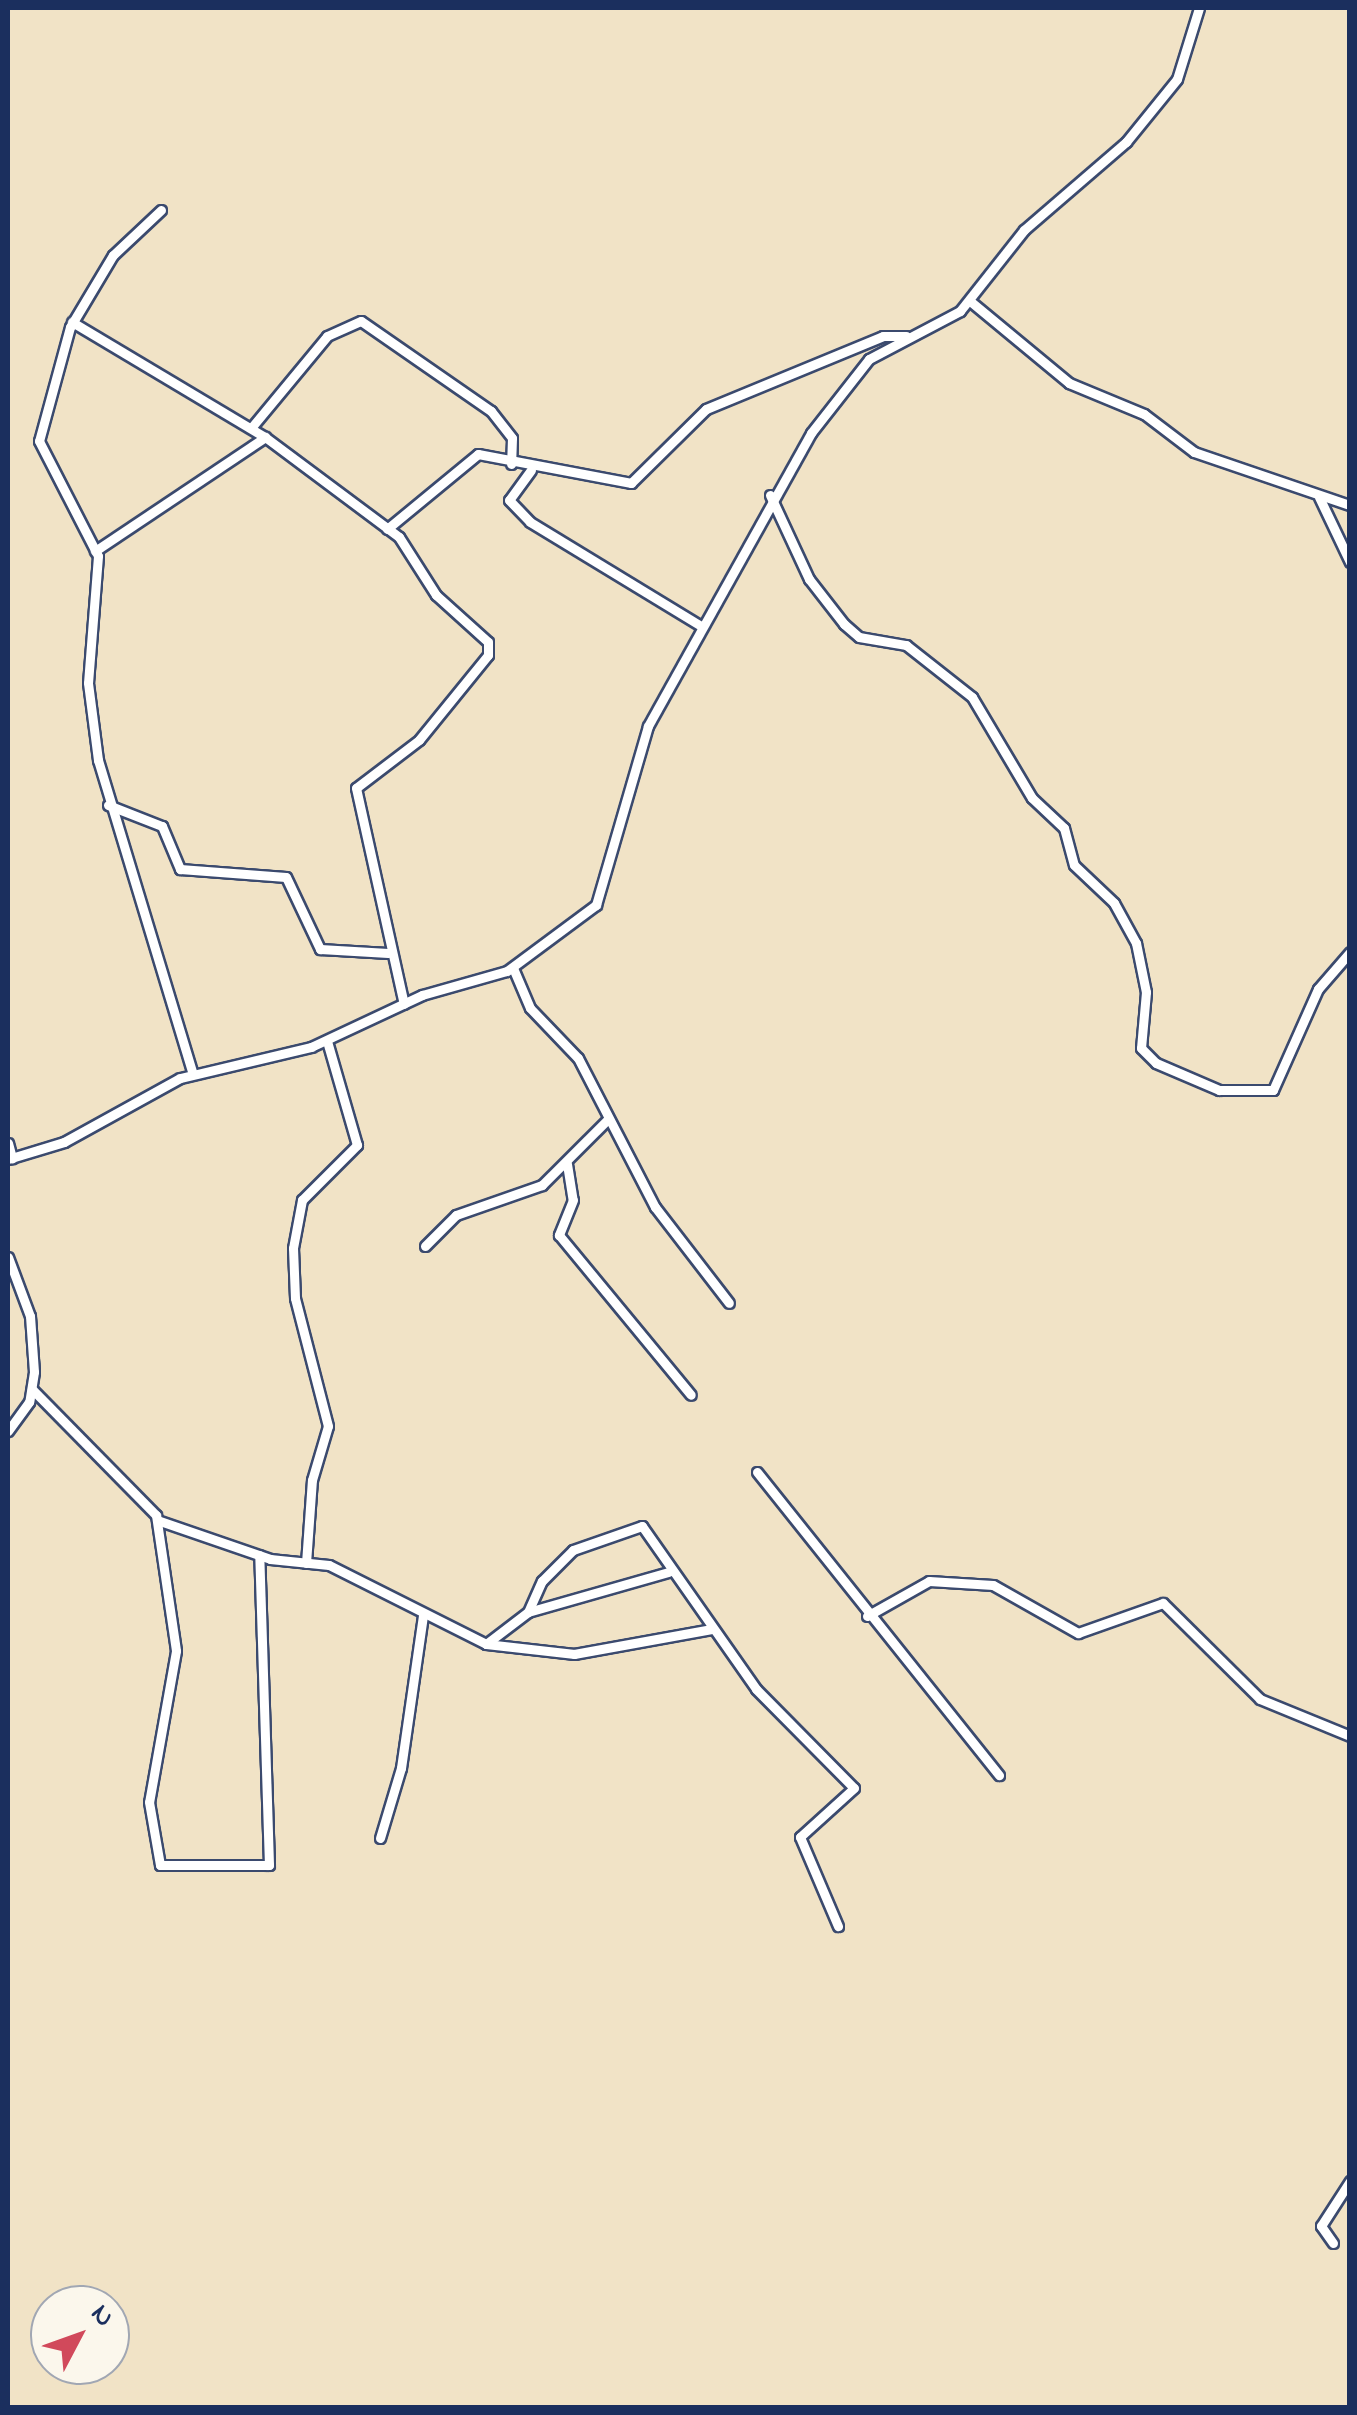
<!DOCTYPE html>
<html>
<head>
<meta charset="utf-8">
<style>
	body { margin:0 }
	#map { position:relative; width:1357px; height:2415px; overflow:hidden; background:#f1e3c6; font-family:"Indie Flower",sans-serif }
	div>[style] { position:absolute }
	.roads { filter:drop-shadow(2px 0 #3b4a6e) drop-shadow(-2px 0 #3b4a6e) drop-shadow(0 2px #3b4a6e) drop-shadow(0 -2px #3b4a6e) }
	.minor>* { height:9px; margin:-4.5px; padding:0 4.5px; transform-origin:4.5px; border-radius:4.5px; background:#fff }
	span { translate:-50% -50%; white-space:nowrap; text-align:center; line-height:1.15; -webkit-text-stroke:10px #fbf7ec; paint-order:stroke }
	.frame { position:absolute; inset:0; border:10px solid #1b2f5e; pointer-events:none }
	.north { position:absolute; left:30px; top:2285px; width:100px; height:100px; box-sizing:border-box; background:#fbf7ec; border:2px solid #a1a7b3; border-radius:50%; rotate:49deg; font-size:28px; font-weight:700; line-height:40px; text-align:center; color:#1b2f5e }
	.north::after { content:''; display:block; margin:auto; width:35px; height:45px; background:#d1495b; clip-path:polygon(50% 0,100% 100%,50% 72%,0 100%) }
</style>
</head>
<body>
<div id="map">
	<div class="roads">
		<div class="minor">
			<i style="left:161px;top:210px;width:66px;rotate:136.8deg"></i>
			<i style="left:113px;top:255px;width:84px;rotate:120.8deg"></i>
			<i style="left:70px;top:327px;width:118px;rotate:105.2deg"></i>
			<i style="left:39px;top:441px;width:129px;rotate:62.8deg"></i>
			<i style="left:98px;top:556px;width:127px;rotate:94.5deg"></i>
			<i style="left:88px;top:683px;width:78px;rotate:82.6deg"></i>
			<i style="left:98px;top:760px;width:328px;rotate:73.2deg"></i>
			<i style="left:970px;top:301px;width:129px;rotate:39.6deg"></i>
			<i style="left:1069px;top:383px;width:81px;rotate:22.5deg"></i>
			<i style="left:1144px;top:414px;width:63px;rotate:37.2deg"></i>
			<i style="left:1194px;top:452px;width:165px;rotate:18.8deg"></i>
			<i style="left:72px;top:322px;width:225px;rotate:30.8deg"></i>
			<i style="left:265px;top:437px;width:167px;rotate:36.7deg"></i>
			<i style="left:399px;top:537px;width:69px;rotate:57.5deg"></i>
			<i style="left:436px;top:595px;width:70px;rotate:42.1deg"></i>
			<i style="left:488px;top:642px;width:13px;rotate:90deg"></i>
			<i style="left:488px;top:655px;width:109px;rotate:129.1deg"></i>
			<i style="left:419px;top:740px;width:79px;rotate:142.7deg"></i>
			<i style="left:356px;top:788px;width:221px;rotate:77.5deg"></i>
			<i style="left:251px;top:428px;width:119px;rotate:-50.4deg"></i>
			<i style="left:327px;top:336px;width:37px;rotate:-24deg"></i>
			<i style="left:361px;top:321px;width:158px;rotate:34.7deg"></i>
			<i style="left:491px;top:411px;width:34px;rotate:52deg"></i>
			<i style="left:512px;top:438px;width:26px;rotate:92deg"></i>
			<i style="left:531px;top:470px;width:37px;rotate:126deg"></i>
			<i style="left:509px;top:500px;width:30px;rotate:46deg"></i>
			<i style="left:530px;top:522px;width:200px;rotate:31.3deg"></i>
			<i style="left:770px;top:495px;width:93px;rotate:65.1deg"></i>
			<i style="left:809px;top:579px;width:57px;rotate:52.1deg"></i>
			<i style="left:844px;top:624px;width:20px;rotate:41deg"></i>
			<i style="left:859px;top:637px;width:48px;rotate:9.7deg"></i>
			<i style="left:906px;top:645px;width:84px;rotate:38.2deg"></i>
			<i style="left:972px;top:697px;width:117px;rotate:59.3deg"></i>
			<i style="left:1032px;top:798px;width:44px;rotate:43.2deg"></i>
			<i style="left:1064px;top:828px;width:38px;rotate:75deg"></i>
			<i style="left:1074px;top:865px;width:55px;rotate:43.5deg"></i>
			<i style="left:1114px;top:903px;width:46px;rotate:61.2deg"></i>
			<i style="left:1136px;top:943px;width:50px;rotate:78.5deg"></i>
			<i style="left:1146px;top:992px;width:56px;rotate:95.1deg"></i>
			<i style="left:1141px;top:1048px;width:21px;rotate:45deg"></i>
			<i style="left:1156px;top:1063px;width:69px;rotate:23.2deg"></i>
			<i style="left:1219px;top:1090px;width:54px"></i>
			<i style="left:1273px;top:1090px;width:111px;rotate:-66deg"></i>
			<i style="left:1318px;top:989px;width:49px;rotate:-49.1deg"></i>
			<i style="left:1319px;top:497px;width:72px;rotate:64.5deg"></i>
			<i style="left:387px;top:529px;width:118px;rotate:-39.5deg"></i>
			<i style="left:478px;top:454px;width:156px;rotate:10.7deg"></i>
			<i style="left:631px;top:483px;width:105px;rotate:-44.6deg"></i>
			<i style="left:706px;top:409px;width:191px;rotate:-22.4deg"></i>
			<i style="left:883px;top:336px;width:23px"></i>
			<i style="left:95px;top:551px;width:205px;rotate:-33.8deg"></i>
			<i style="left:108px;top:805px;width:58px;rotate:21.3deg"></i>
			<i style="left:162px;top:826px;width:47px;rotate:67.3deg"></i>
			<i style="left:180px;top:869px;width:106px;rotate:4.3deg"></i>
			<i style="left:286px;top:877px;width:80px;rotate:64.7deg"></i>
			<i style="left:320px;top:949px;width:68px;rotate:3.4deg"></i>
			<i style="left:513px;top:968px;width:43px;rotate:67deg"></i>
			<i style="left:530px;top:1008px;width:69px;rotate:46.2deg"></i>
			<i style="left:578px;top:1058px;width:168px;rotate:62.7deg"></i>
			<i style="left:655px;top:1207px;width:121px;rotate:52.4deg"></i>
			<i style="left:8px;top:1143px;width:16px;rotate:75deg"></i>
			<i style="left:8px;top:1159px;width:59px;rotate:-16.9deg"></i>
			<i style="left:64px;top:1142px;width:132px;rotate:-28.9deg"></i>
			<i style="left:180px;top:1078px;width:135px;rotate:-13.3deg"></i>
			<i style="left:311px;top:1047px;width:123px;rotate:-25.1deg"></i>
			<i style="left:422px;top:995px;width:88px;rotate:-15.8deg"></i>
			<i style="left:507px;top:971px;width:111px;rotate:-36.6deg"></i>
			<i style="left:596px;top:905px;width:186px;rotate:-73.8deg"></i>
			<i style="left:648px;top:726px;width:335px;rotate:-60.9deg"></i>
			<i style="left:811px;top:433px;width:94px;rotate:-51.9deg"></i>
			<i style="left:869px;top:359px;width:103px;rotate:-27.8deg"></i>
			<i style="left:960px;top:311px;width:103px;rotate:-51.7deg"></i>
			<i style="left:1024px;top:230px;width:135px;rotate:-40.8deg"></i>
			<i style="left:1126px;top:142px;width:81px;rotate:-51deg"></i>
			<i style="left:1177px;top:79px;width:74px;rotate:-72.8deg"></i>
			<i style="left:567px;top:1164px;width:36px;rotate:81deg"></i>
			<i style="left:573px;top:1200px;width:38px;rotate:112deg"></i>
			<i style="left:559px;top:1235px;width:207px;rotate:50.5deg"></i>
			<i style="left:425px;top:1246px;width:44px;rotate:-45deg"></i>
			<i style="left:456px;top:1215px;width:91px;rotate:-19.2deg"></i>
			<i style="left:542px;top:1185px;width:93px;rotate:-45deg"></i>
			<i style="left:8px;top:1257px;width:63px;rotate:69.6deg"></i>
			<i style="left:30px;top:1316px;width:56px;rotate:85.9deg"></i>
			<i style="left:34px;top:1372px;width:30px;rotate:99deg"></i>
			<i style="left:29px;top:1402px;width:36px;rotate:126deg"></i>
			<i style="left:32px;top:1389px;width:177px;rotate:45.5deg"></i>
			<i style="left:156px;top:1515px;width:137px;rotate:81.6deg"></i>
			<i style="left:176px;top:1651px;width:153px;rotate:100.1deg"></i>
			<i style="left:149px;top:1802px;width:64px;rotate:80.1deg"></i>
			<i style="left:160px;top:1865px;width:109px"></i>
			<i style="left:269px;top:1865px;width:310px;rotate:-91.8deg"></i>
			<i style="left:757px;top:1472px;width:388px;rotate:51.4deg"></i>
			<i style="left:157px;top:1520px;width:120px;rotate:19deg"></i>
			<i style="left:270px;top:1559px;width:59px;rotate:5.8deg"></i>
			<i style="left:329px;top:1565px;width:176px;rotate:26.7deg"></i>
			<i style="left:486px;top:1644px;width:89px;rotate:6.5deg"></i>
			<i style="left:574px;top:1654px;width:140px;rotate:-10.3deg"></i>
			<i style="left:306px;top:1563px;width:83px;rotate:-85.9deg"></i>
			<i style="left:312px;top:1480px;width:56px;rotate:-73.5deg"></i>
			<i style="left:328px;top:1426px;width:132px;rotate:-104.5deg"></i>
			<i style="left:295px;top:1298px;width:50px;rotate:-92.3deg"></i>
			<i style="left:293px;top:1248px;width:49px;rotate:-79.4deg"></i>
			<i style="left:302px;top:1200px;width:78px;rotate:-45deg"></i>
			<i style="left:357px;top:1145px;width:108px;rotate:-106.1deg"></i>
			<i style="left:528px;top:1612px;width:146px;rotate:-15.9deg"></i>
			<i style="left:867px;top:1616px;width:71px;rotate:-29.4deg"></i>
			<i style="left:929px;top:1581px;width:64px;rotate:3.6deg"></i>
			<i style="left:993px;top:1585px;width:98px;rotate:29.5deg"></i>
			<i style="left:1078px;top:1633px;width:90px;rotate:-19.4deg"></i>
			<i style="left:1163px;top:1603px;width:136px;rotate:44.7deg"></i>
			<i style="left:1260px;top:1699px;width:97px;rotate:22.3deg"></i>
			<i style="left:486px;top:1644px;width:53px;rotate:-37.3deg"></i>
			<i style="left:528px;top:1612px;width:34px;rotate:-66deg"></i>
			<i style="left:542px;top:1581px;width:44px;rotate:-45deg"></i>
			<i style="left:573px;top:1550px;width:73px;rotate:-19.2deg"></i>
			<i style="left:642px;top:1526px;width:199px;rotate:55deg"></i>
			<i style="left:756px;top:1689px;width:139px;rotate:45.3deg"></i>
			<i style="left:854px;top:1788px;width:73px;rotate:137.8deg"></i>
			<i style="left:800px;top:1837px;width:97px;rotate:66.9deg"></i>
			<i style="left:380px;top:1838px;width:73px;rotate:-73.3deg"></i>
			<i style="left:401px;top:1768px;width:154px;rotate:-81.8deg"></i>
			<i style="left:1333px;top:2243px;width:21px;rotate:-125deg"></i>
			<i style="left:1321px;top:2226px;width:54px;rotate:-57.2deg"></i>
		</div>
	</div>
	<div class="frame"></div>
	<div class="north">N</div>
</div>
</body>
</html>
